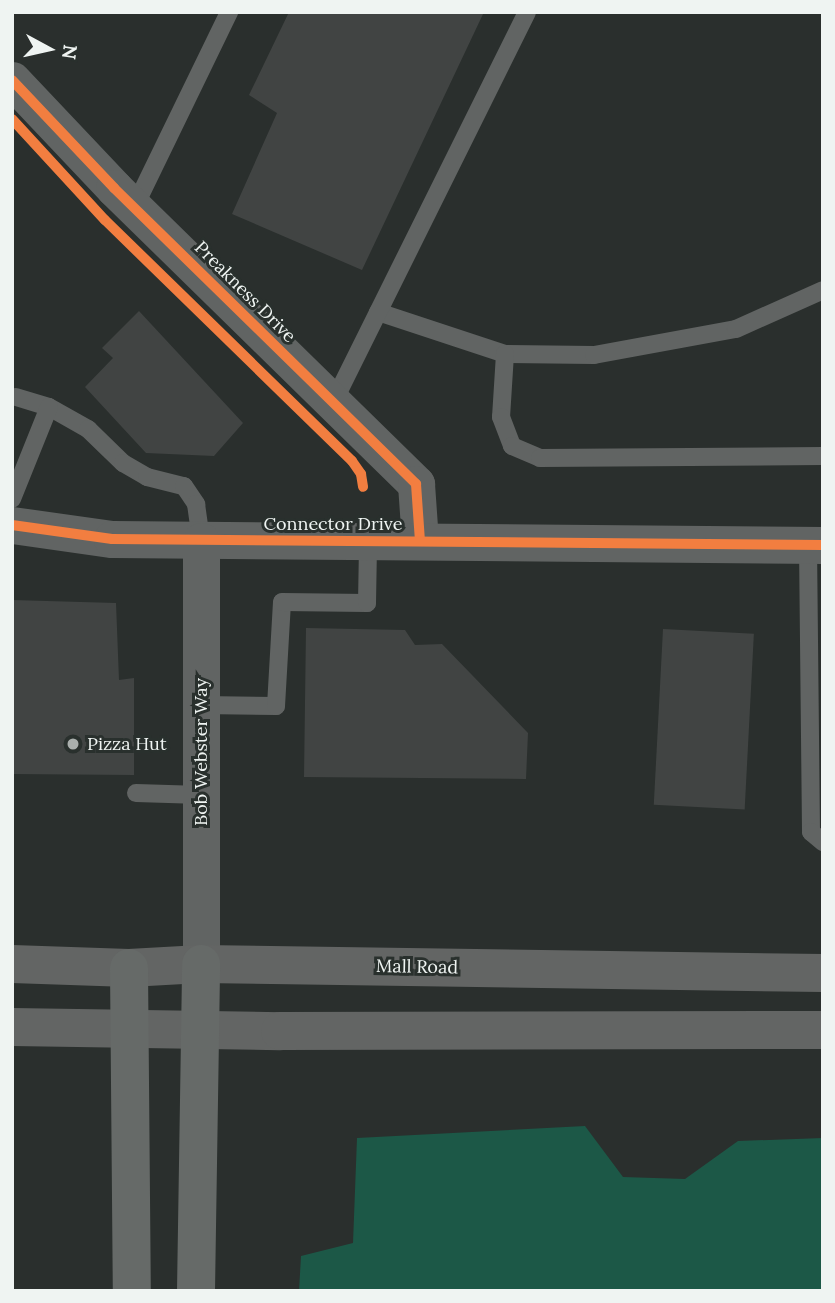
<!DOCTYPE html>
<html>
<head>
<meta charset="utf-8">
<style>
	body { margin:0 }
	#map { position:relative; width:835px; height:1303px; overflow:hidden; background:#2a2f2d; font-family:Lora,serif }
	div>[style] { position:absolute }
	.green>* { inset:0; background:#1c5847 }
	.building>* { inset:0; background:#414443; transform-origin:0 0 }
	.lane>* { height:18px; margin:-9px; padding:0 9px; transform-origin:9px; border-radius:9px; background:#616463 }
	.street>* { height:37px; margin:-18.5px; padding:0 18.5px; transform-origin:18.5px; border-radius:18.5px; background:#616463 }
	.secondary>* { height:38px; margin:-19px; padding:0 19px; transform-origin:19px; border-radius:19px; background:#636564 }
	.highway>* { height:38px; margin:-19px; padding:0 19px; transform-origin:19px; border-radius:19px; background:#666a68 }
	.cycleway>* { height:10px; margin:-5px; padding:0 5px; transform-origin:5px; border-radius:5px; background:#f27e40 }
	.dots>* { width:19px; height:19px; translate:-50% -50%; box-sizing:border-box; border:4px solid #29302d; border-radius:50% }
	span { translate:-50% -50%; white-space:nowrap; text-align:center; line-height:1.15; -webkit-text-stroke:6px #29302d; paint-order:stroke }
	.street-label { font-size:18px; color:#eff4f2 }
	.poi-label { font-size:18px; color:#eff4f2 }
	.left { translate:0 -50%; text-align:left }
	.frame { position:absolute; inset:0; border:14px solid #eff4f2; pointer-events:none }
	.north { position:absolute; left:14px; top:14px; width:70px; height:70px; -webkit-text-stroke:5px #29302d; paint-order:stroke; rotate:98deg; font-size:19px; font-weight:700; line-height:28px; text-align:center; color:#eff4f2 }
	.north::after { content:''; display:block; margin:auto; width:24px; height:32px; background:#eff4f2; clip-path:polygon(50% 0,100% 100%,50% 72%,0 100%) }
</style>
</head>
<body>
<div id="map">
	<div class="green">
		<i style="clip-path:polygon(585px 1126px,623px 1177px,685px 1179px,738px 1141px,823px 1138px,823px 1291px,299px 1291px,301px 1256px,353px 1243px,357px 1138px)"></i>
	</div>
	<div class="building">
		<i style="clip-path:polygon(289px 12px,484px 12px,362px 270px,232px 214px,277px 113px,249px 95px)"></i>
		<i style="clip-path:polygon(139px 311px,243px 423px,214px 456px,146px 453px,85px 387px,113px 358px,102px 348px)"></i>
		<i style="clip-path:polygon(12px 600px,116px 603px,119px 680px,134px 678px,134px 775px,12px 774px)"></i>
		<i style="clip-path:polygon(306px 628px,405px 630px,415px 645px,442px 644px,528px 733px,526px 779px,304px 777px)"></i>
		<i style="left:663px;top:629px;width:91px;height:176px;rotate:3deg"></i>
	</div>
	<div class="lane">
		<i style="left:134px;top:208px;width:218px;rotate:-64.1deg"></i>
		<i style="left:378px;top:312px;width:134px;rotate:18.3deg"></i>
		<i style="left:505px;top:354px;width:89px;rotate:0.6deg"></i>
		<i style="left:594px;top:355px;width:144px;rotate:-10.4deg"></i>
		<i style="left:736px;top:329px;width:95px;rotate:-24.1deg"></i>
		<i style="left:505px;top:354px;width:63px;rotate:93.6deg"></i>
		<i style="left:501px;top:417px;width:31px;rotate:69deg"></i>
		<i style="left:512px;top:446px;width:30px;rotate:23deg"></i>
		<i style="left:540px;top:458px;width:283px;rotate:-0.4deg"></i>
		<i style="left:16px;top:397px;width:34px;rotate:17deg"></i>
		<i style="left:49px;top:407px;width:45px;rotate:29.4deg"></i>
		<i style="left:88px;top:429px;width:49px;rotate:44.2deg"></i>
		<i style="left:123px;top:463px;width:28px;rotate:30deg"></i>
		<i style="left:147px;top:477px;width:38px;rotate:14deg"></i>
		<i style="left:184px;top:486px;width:22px;rotate:56deg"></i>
		<i style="left:196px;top:504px;width:37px;rotate:82deg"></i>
		<i style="left:333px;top:403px;width:436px;rotate:-63.6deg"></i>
		<i style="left:12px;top:499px;width:99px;rotate:-68.1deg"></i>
		<i style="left:808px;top:545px;width:287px;rotate:89.4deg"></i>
		<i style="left:811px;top:832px;width:16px;rotate:40deg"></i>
		<i style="left:201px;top:705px;width:75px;rotate:0.8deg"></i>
		<i style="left:276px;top:706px;width:104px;rotate:-86.7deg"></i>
		<i style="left:282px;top:602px;width:85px;rotate:0.7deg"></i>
		<i style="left:367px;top:603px;width:60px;rotate:-89deg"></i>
		<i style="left:136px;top:793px;width:65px;rotate:1.8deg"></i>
	</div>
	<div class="street">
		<i style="left:12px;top:80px;width:149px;rotate:46.6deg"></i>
		<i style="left:114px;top:188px;width:423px;rotate:44.4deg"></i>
		<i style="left:416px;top:484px;width:57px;rotate:86deg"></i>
		<i style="left:12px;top:525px;width:101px;rotate:8deg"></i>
		<i style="left:112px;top:539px;width:711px;rotate:0.48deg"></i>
		<i style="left:201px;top:541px;width:423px;rotate:90deg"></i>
	</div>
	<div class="secondary">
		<i style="left:12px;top:964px;width:117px;rotate:2deg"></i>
		<i style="left:129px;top:968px;width:72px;rotate:-3.2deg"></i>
		<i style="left:201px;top:964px;width:622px;rotate:0.83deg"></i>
		<i style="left:12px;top:1027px;width:268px;rotate:0.9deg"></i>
		<i style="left:280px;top:1031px;width:543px;rotate:-0.11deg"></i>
	</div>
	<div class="highway">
		<i style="left:129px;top:968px;width:323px;rotate:89.5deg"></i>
		<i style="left:196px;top:1291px;width:327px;rotate:-89.1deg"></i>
	</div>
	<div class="cycleway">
		<i style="left:12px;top:80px;width:149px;rotate:46.6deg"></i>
		<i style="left:114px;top:188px;width:423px;rotate:44.4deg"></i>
		<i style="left:416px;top:484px;width:57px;rotate:86deg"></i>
		<i style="left:12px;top:119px;width:137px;rotate:47.4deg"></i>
		<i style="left:105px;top:220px;width:345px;rotate:44.3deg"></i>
		<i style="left:352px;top:461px;width:16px;rotate:55deg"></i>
		<i style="left:361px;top:474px;width:13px;rotate:81deg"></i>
		<i style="left:12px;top:525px;width:101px;rotate:8deg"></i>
		<i style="left:112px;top:539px;width:711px;rotate:0.48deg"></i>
	</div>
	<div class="dots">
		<i style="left:73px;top:744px;background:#aaafad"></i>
	</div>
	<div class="street-label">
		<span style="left:245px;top:292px;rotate:45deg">Preakness Drive</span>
		<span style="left:333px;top:524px">Connector Drive</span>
		<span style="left:201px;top:752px;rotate:-90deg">Bob Webster Way</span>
		<span style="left:417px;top:967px;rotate:1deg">Mall Road</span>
	</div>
	<div class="poi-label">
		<span class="left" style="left:87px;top:744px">Pizza Hut</span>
	</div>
	<div class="frame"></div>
	<div class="north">N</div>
</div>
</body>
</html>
